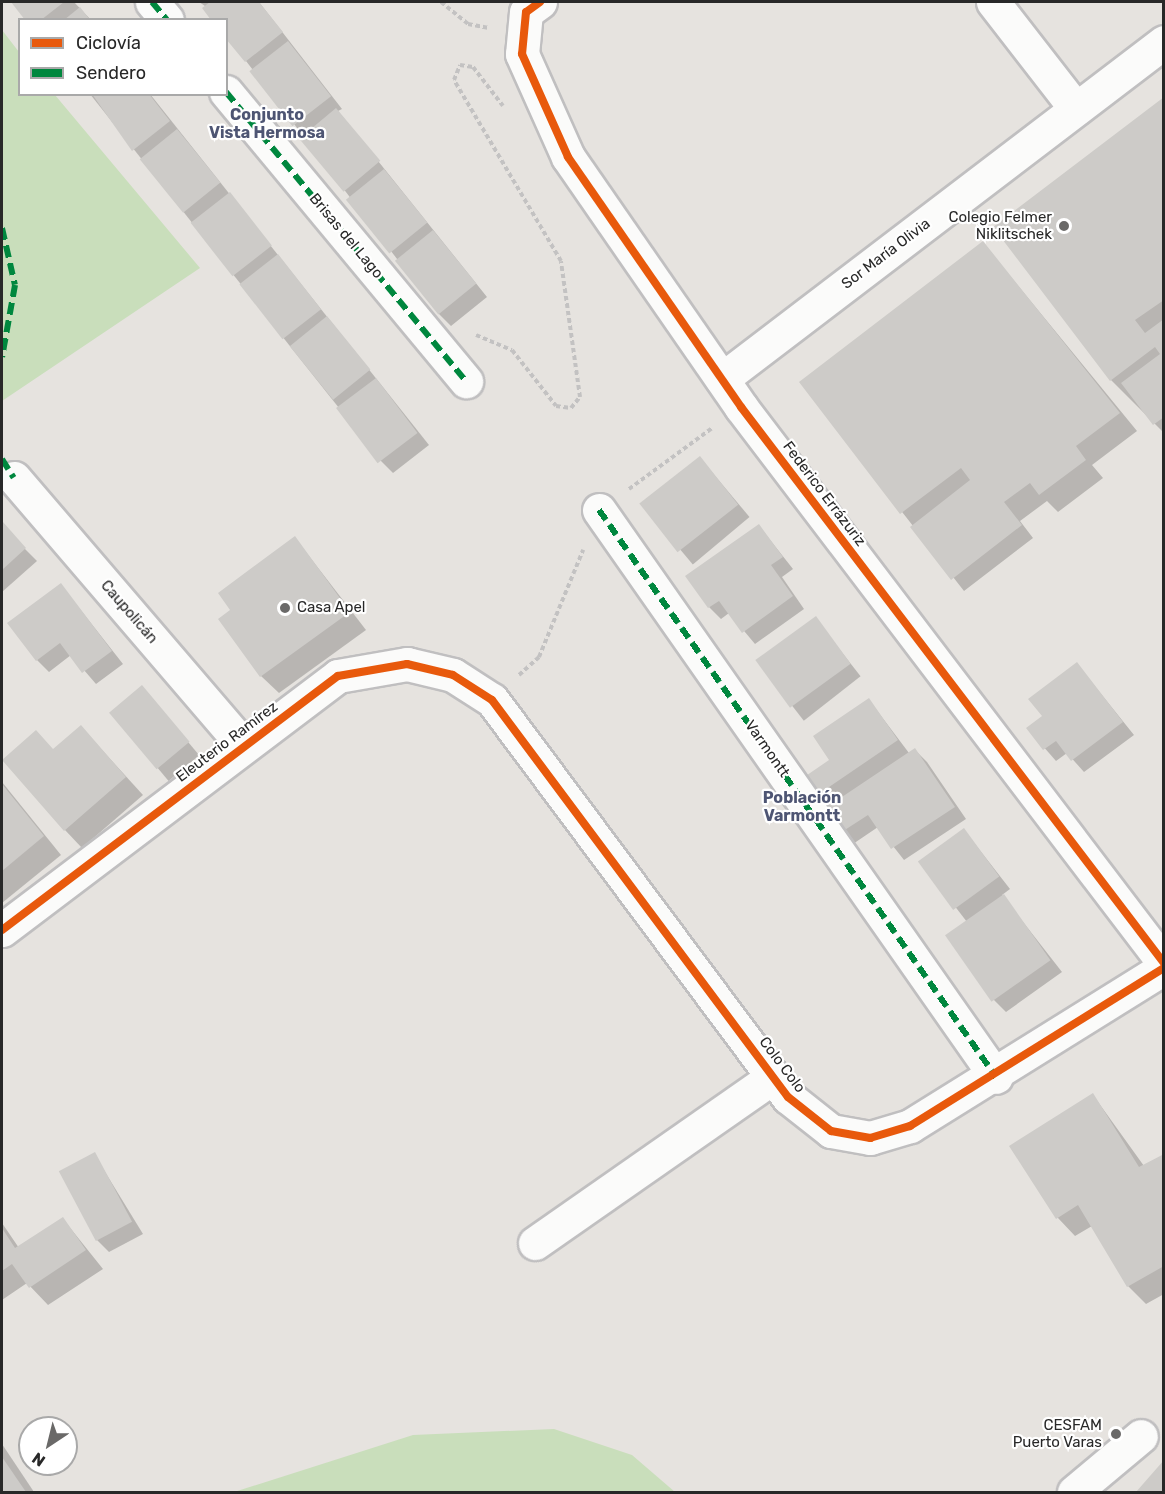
<!DOCTYPE html>
<html>
<head>
<meta charset="utf-8">
<style>
	body { margin:0 }
	#map { position:relative; width:1165px; height:1494px; overflow:hidden; background:#e6e3df; font-family:Rubik,sans-serif }
	div>[style] { position:absolute }
	.green>* { inset:0; background:#c9debb }
	.shadow>* { inset:0; background:#0003; transform-origin:0 0 }
	.building>* { inset:0; background:#cdcbc8; transform-origin:0 0 }
	.path>* { height:4px; margin-top:-2px; transform-origin:0; background:repeating-linear-gradient(90deg,#c3c2c2 0 4.5px,transparent 0 7.5px) }
	.roads { filter:drop-shadow(2px 0 #c0bfc0) drop-shadow(-2px 0 #c0bfc0) drop-shadow(0 2px #c0bfc0) drop-shadow(0 -2px #c0bfc0) }
	.minor>* { height:33px; margin:-16.5px; padding:0 16.5px; transform-origin:16.5px; border-radius:16.5px; background:#fbfbfa }
	.quiet>* { height:6px; margin-top:-3px; transform-origin:0; background:repeating-linear-gradient(90deg,#00873e 0 12px,transparent 0 18px) }
	.cycleway>* { height:8px; margin:-4px; padding:0 4px; transform-origin:4px; border-radius:4px; background:#e8590c }
	.dots>* { width:16px; height:16px; translate:-50% -50%; box-sizing:border-box; border:3px solid #fff; border-radius:50% }
	span { translate:-50% -50%; white-space:nowrap; text-align:center; line-height:1.15; -webkit-text-stroke:4.5px #fff; paint-order:stroke }
	.poi-label { font-size:15px; color:#282828 }
	.right { translate:-100% -50%; text-align:right }
	.left { translate:0 -50%; text-align:left }
	.street-label { font-size:15px; color:#282828 }
	.neighbourhood-label { font-size:16px; color:#4e5573; font-weight:700 }
	.frame { position:absolute; inset:0; border:3px solid #282828; pointer-events:none }
	.legend { position:absolute; left:18px; top:18px; width:210px; height:78px; box-sizing:border-box; background:#fff; border:2px solid #a9a9a9; margin:0; padding:8px 10px; list-style:none; font-size:18px; color:#282828 }
	.legend li { display:flex; align-items:center; gap:12px; height:30px }
	.legend b { width:30px; border:2px solid #a9a9a9 }
	.north { position:absolute; left:18px; top:1416px; width:60px; height:60px; box-sizing:border-box; background:#fff; border:2px solid #a9a9a9; border-radius:50%; rotate:215deg; font-size:16px; font-weight:700; line-height:24px; text-align:center; color:#282828 }
	.north::after { content:''; display:block; margin:auto; width:21px; height:27px; background:#6a6968; clip-path:polygon(50% 0,100% 100%,50% 72%,0 100%) }
</style>
</head>
<body>
<div id="map">
	<div class="green">
		<i style="clip-path:polygon(2px 30px,19px 52px,20px 94px,55px 95px,200px 268px,2px 401px)"></i>
		<i style="clip-path:polygon(554px 1429px,632px 1455px,675px 1492px,234px 1492px,413px 1435px)"></i>
	</div>
	<div class="shadow">
		<i style="clip-path:polygon(13px 2px,74px 2px,91px 20px,27px 20px)"></i>
		<i style="clip-path:polygon(199px 2px,259px 2px,342px 109px,338px 111px,487px 297px,451px 326px,439px 314px,246px 61px,226px 20px)"></i>
		<i style="clip-path:polygon(90px 94px,150px 94px,429px 445px,393px 473px,381px 461px)"></i>
		<i style="clip-path:polygon(1164px 99px,1164px 433px,1111px 380px,995px 227px)"></i>
		<i style="clip-path:polygon(983px 243px,1137px 431px,1092px 465px,1103px 478px,1058px 512px,1047px 501px,1020px 521px,1033px 538px,964px 591px,801px 383px)"></i>
		<i style="left:700px;top:458px;width:77px;height:74px;rotate:50deg"></i>
		<i style="clip-path:polygon(2px 526px,37px 561px,2px 592px)"></i>
		<i style="clip-path:polygon(759px 526px,793px 569px,782px 577px,804px 609px,755px 644px,729px 613px,721px 619px,709px 607px)"></i>
		<i style="clip-path:polygon(295px 538px,366px 630px,279px 693px,261px 676px)"></i>
		<i style="clip-path:polygon(61px 585px,123px 664px,96px 684px,71px 655px,49px 672px,37px 660px)"></i>
		<i style="left:815px;top:618px;width:74px;height:72px;rotate:52deg"></i>
		<i style="clip-path:polygon(1077px 664px,1134px 735px,1084px 772px,1067px 753px,1056px 761px,1028px 729px,1044px 716px)"></i>
		<i style="left:142px;top:687px;width:89px;height:40px;rotate:50deg"></i>
		<i style="clip-path:polygon(869px 700px,909px 753px,915px 750px,927px 762px,966px 819px,904px 860px,878px 827px,850px 846px,811px 799px)"></i>
		<i style="clip-path:polygon(81px 727px,143px 795px,82px 848px,65px 830px,54px 750px)"></i>
		<i style="clip-path:polygon(2px 782px,61px 855px,2px 903px)"></i>
		<i style="clip-path:polygon(964px 830px,1010px 889px,1002px 895px,1062px 972px,1006px 1012px,994px 1000px,967px 922px,920px 861px)"></i>
		<i style="clip-path:polygon(1093px 1095px,1144px 1166px,1164px 1155px,1164px 1294px,1146px 1304px,1128px 1286px,1092px 1226px,1075px 1236px,1058px 1218px,1011px 1146px)"></i>
		<i style="clip-path:polygon(94px 1154px,143px 1234px,109px 1252px,97px 1240px)"></i>
		<i style="clip-path:polygon(63px 1219px,103px 1269px,48px 1305px,27px 1283px,2px 1300px,2px 1223px,19px 1248px)"></i>
		<i style="clip-path:polygon(2px 1444px,34px 1492px,2px 1492px)"></i>
	</div>
	<div class="building">
		<i style="clip-path:polygon(11px 2px,64px 2px,41px 20px,25px 20px)"></i>
		<i style="clip-path:polygon(210px 2px,259px 2px,283px 32px,245px 62px,226px 39px,226px 20px,211px 20px,202px 8px)"></i>
		<i style="clip-path:polygon(80px 7px,90px 20px,64px 20px)"></i>
		<i style="left:288px;top:41px;width:70px;height:49px;rotate:52deg"></i>
		<i style="clip-path:polygon(92px 94px,149px 94px,170px 121px,132px 151px)"></i>
		<i style="clip-path:polygon(1164px 97px,1164px 300px,1135px 320px,1145px 333px,1164px 319px,1164px 417px,1153px 425px,1121px 383px,1160px 354px,1155px 347px,1110px 381px,993px 227px)"></i>
		<i style="left:336px;top:108px;width:69px;height:48px;rotate:50deg"></i>
		<i style="left:177px;top:129px;width:69px;height:48px;rotate:51deg"></i>
		<i style="left:384px;top:169px;width:69px;height:49px;rotate:51deg"></i>
		<i style="left:230px;top:192px;width:68px;height:50px;rotate:52deg"></i>
		<i style="left:433px;top:230px;width:69px;height:49px;rotate:51deg"></i>
		<i style="clip-path:polygon(983px 241px,1120px 413px,1076px 446px,1086px 460px,1039px 495px,1030px 483px,1004px 502px,1022px 525px,951px 580px,910px 527px,970px 480px,961px 468px,900px 514px,799px 382px)"></i>
		<i style="left:278px;top:254px;width:70px;height:49px;rotate:52deg"></i>
		<i style="left:327px;top:316px;width:69px;height:48px;rotate:51deg"></i>
		<i style="left:376px;top:378px;width:69px;height:50px;rotate:53deg"></i>
		<i style="left:700px;top:456px;width:62px;height:77px;rotate:52deg"></i>
		<i style="clip-path:polygon(3px 522px,26px 548px,2px 570px,2px 524px)"></i>
		<i style="clip-path:polygon(759px 524px,783px 557px,771px 565px,793px 596px,742px 633px,719px 601px,708px 608px,685px 576px)"></i>
		<i style="clip-path:polygon(295px 536px,350px 612px,260px 677px,218px 619px,230px 610px,218px 593px)"></i>
		<i style="clip-path:polygon(61px 583px,112px 651px,82px 673px,60px 643px,36px 661px,7px 623px)"></i>
		<i style="left:816px;top:616px;width:59px;height:75px;rotate:54deg"></i>
		<i style="clip-path:polygon(1077px 662px,1123px 722px,1071px 761px,1056px 741px,1043px 750px,1026px 728px,1042px 716px,1028px 699px)"></i>
		<i style="left:142px;top:685px;width:74px;height:43px;rotate:50deg"></i>
		<i style="clip-path:polygon(869px 698px,898px 740px,810px 800px,797px 782px,829px 760px,813px 736px)"></i>
		<i style="clip-path:polygon(81px 725px,126px 777px,64px 831px,2px 760px,36px 730px,53px 749px)"></i>
		<i style="clip-path:polygon(915px 748px,955px 807px,891px 849px,868px 815px,837px 835px,821px 811px)"></i>
		<i style="clip-path:polygon(2px 784px,44px 836px,2px 871px)"></i>
		<i style="left:964px;top:828px;width:60px;height:57px;rotate:54deg"></i>
		<i style="left:1004px;top:894px;width:81px;height:72px;rotate:55deg"></i>
		<i style="clip-path:polygon(1093px 1093px,1139px 1167px,1164px 1154px,1164px 1266px,1127px 1287px,1078px 1205px,1056px 1219px,1009px 1146px)"></i>
		<i style="left:95px;top:1152px;width:79px;height:41px;rotate:62deg"></i>
		<i style="clip-path:polygon(63px 1217px,86px 1250px,29px 1288px,12px 1264px,2px 1271px,2px 1228px,15px 1248px)"></i>
		<i style="clip-path:polygon(2px 1457px,26px 1492px,2px 1492px)"></i>
		<i style="clip-path:polygon(1164px 1460px,1164px 1492px,1136px 1492px)"></i>
	</div>
	<div class="path">
		<i style="left:441px;top:2px;width:35px;rotate:39deg"></i>
		<i style="left:468px;top:24px;width:20px;rotate:11deg"></i>
		<i style="left:476px;top:335px;width:39px;rotate:23deg"></i>
		<i style="left:512px;top:350px;width:71px;rotate:51.8deg"></i>
		<i style="left:556px;top:406px;width:15px;rotate:8deg"></i>
		<i style="left:571px;top:408px;width:14px;rotate:-51deg"></i>
		<i style="left:580px;top:397px;width:137px;rotate:-98deg"></i>
		<i style="left:561px;top:261px;width:210px;rotate:-120.6deg"></i>
		<i style="left:454px;top:80px;width:16px;rotate:-68deg"></i>
		<i style="left:460px;top:65px;width:13px;rotate:9deg"></i>
		<i style="left:473px;top:67px;width:49px;rotate:52.4deg"></i>
		<i style="left:629px;top:489px;width:103px;rotate:-36.3deg"></i>
		<i style="left:519px;top:675px;width:27px;rotate:-42deg"></i>
		<i style="left:539px;top:657px;width:116px;rotate:-67.6deg"></i>
	</div>
	<div class="roads">
		<div class="minor">
			<i style="left:152px;top:2px;width:23px;rotate:50deg"></i>
			<i style="left:540px;top:2px;width:17px;rotate:144deg"></i>
			<i style="left:526px;top:12px;width:42px;rotate:95.4deg"></i>
			<i style="left:522px;top:54px;width:113px;rotate:65.9deg"></i>
			<i style="left:568px;top:157px;width:304px;rotate:55.3deg"></i>
			<i style="left:741px;top:407px;width:699px;rotate:52.74deg"></i>
			<i style="left:993px;top:2px;width:135px;rotate:52.2deg"></i>
			<i style="left:226px;top:92px;width:376px;rotate:50.3deg"></i>
			<i style="left:722px;top:379px;width:556px;rotate:-37.32deg"></i>
			<i style="left:14px;top:478px;width:353px;rotate:49.4deg"></i>
			<i style="left:599px;top:510px;width:692px;rotate:55deg"></i>
			<i style="left:2px;top:930px;width:421px;rotate:-37.1deg"></i>
			<i style="left:338px;top:676px;width:70px;rotate:-9.9deg"></i>
			<i style="left:407px;top:664px;width:47px;rotate:13.4deg"></i>
			<i style="left:453px;top:675px;width:46px;rotate:32.7deg"></i>
			<i style="left:492px;top:700px;width:495px;rotate:53.3deg"></i>
			<i style="left:788px;top:1097px;width:55px;rotate:38.3deg"></i>
			<i style="left:831px;top:1131px;width:40px;rotate:10deg"></i>
			<i style="left:870px;top:1138px;width:42px;rotate:-16.7deg"></i>
			<i style="left:910px;top:1126px;width:299px;rotate:-31.9deg"></i>
			<i style="left:535px;top:1243px;width:290px;rotate:-34.9deg"></i>
			<i style="left:1074px;top:1492px;width:87px;rotate:-39.9deg"></i>
		</div>
	</div>
	<div class="quiet">
		<i style="left:152px;top:2px;width:23px;rotate:50deg"></i>
		<i style="left:226px;top:92px;width:376px;rotate:50.3deg"></i>
		<i style="left:2px;top:228px;width:58px;rotate:77.2deg"></i>
		<i style="left:15px;top:285px;width:73px;rotate:100.2deg"></i>
		<i style="left:2px;top:459px;width:22px;rotate:58deg"></i>
		<i style="left:599px;top:510px;width:692px;rotate:55deg"></i>
	</div>
	<div class="cycleway">
		<i style="left:540px;top:2px;width:17px;rotate:144deg"></i>
		<i style="left:526px;top:12px;width:42px;rotate:95.4deg"></i>
		<i style="left:522px;top:54px;width:113px;rotate:65.9deg"></i>
		<i style="left:568px;top:157px;width:304px;rotate:55.3deg"></i>
		<i style="left:741px;top:407px;width:699px;rotate:52.74deg"></i>
		<i style="left:2px;top:930px;width:421px;rotate:-37.1deg"></i>
		<i style="left:338px;top:676px;width:70px;rotate:-9.9deg"></i>
		<i style="left:407px;top:664px;width:47px;rotate:13.4deg"></i>
		<i style="left:453px;top:675px;width:46px;rotate:32.7deg"></i>
		<i style="left:492px;top:700px;width:495px;rotate:53.3deg"></i>
		<i style="left:788px;top:1097px;width:55px;rotate:38.3deg"></i>
		<i style="left:831px;top:1131px;width:40px;rotate:10deg"></i>
		<i style="left:870px;top:1138px;width:42px;rotate:-16.7deg"></i>
		<i style="left:910px;top:1126px;width:299px;rotate:-31.9deg"></i>
	</div>
	<div class="dots">
		<i style="left:1064px;top:226px;background:#6a6968"></i>
		<i style="left:285px;top:608px;background:#6a6968"></i>
		<i style="left:1116px;top:1434px;background:#6a6968"></i>
	</div>
	<div class="poi-label">
		<span class="right" style="left:1052px;top:226px">Colegio Felmer<br>Niklitschek</span>
		<span class="left" style="left:297px;top:608px">Casa Apel</span>
		<span class="right" style="left:1102px;top:1434px">CESFAM<br>Puerto Varas</span>
	</div>
	<div class="street-label">
		<span style="left:346px;top:236px;rotate:50deg">Brisas del Lago</span>
		<span style="left:886px;top:254px;rotate:-37deg">Sor María Olivia</span>
		<span style="left:824px;top:494px;rotate:53deg">Federico Errázuriz</span>
		<span style="left:129px;top:612px;rotate:49deg">Caupolicán</span>
		<span style="left:227px;top:742px;rotate:-37deg">Eleuterio Ramírez</span>
		<span style="left:767px;top:749px;rotate:55deg">Varmontt</span>
		<span style="left:782px;top:1065px;rotate:53deg">Colo Colo</span>
	</div>
	<div class="neighbourhood-label">
		<span style="left:267px;top:124px">Conjunto<br>Vista Hermosa</span>
		<span style="left:802px;top:807px">Población<br>Varmontt</span>
	</div>
	<div class="frame"></div>
	<ul class="legend">
	<li><b style="height:8px;background:#e8590c"></b>Ciclovía</li>
	<li><b style="height:8px;background:#00873e"></b>Sendero</li>
	</ul>
	<div class="north">N</div>
</div>
</body>
</html>
